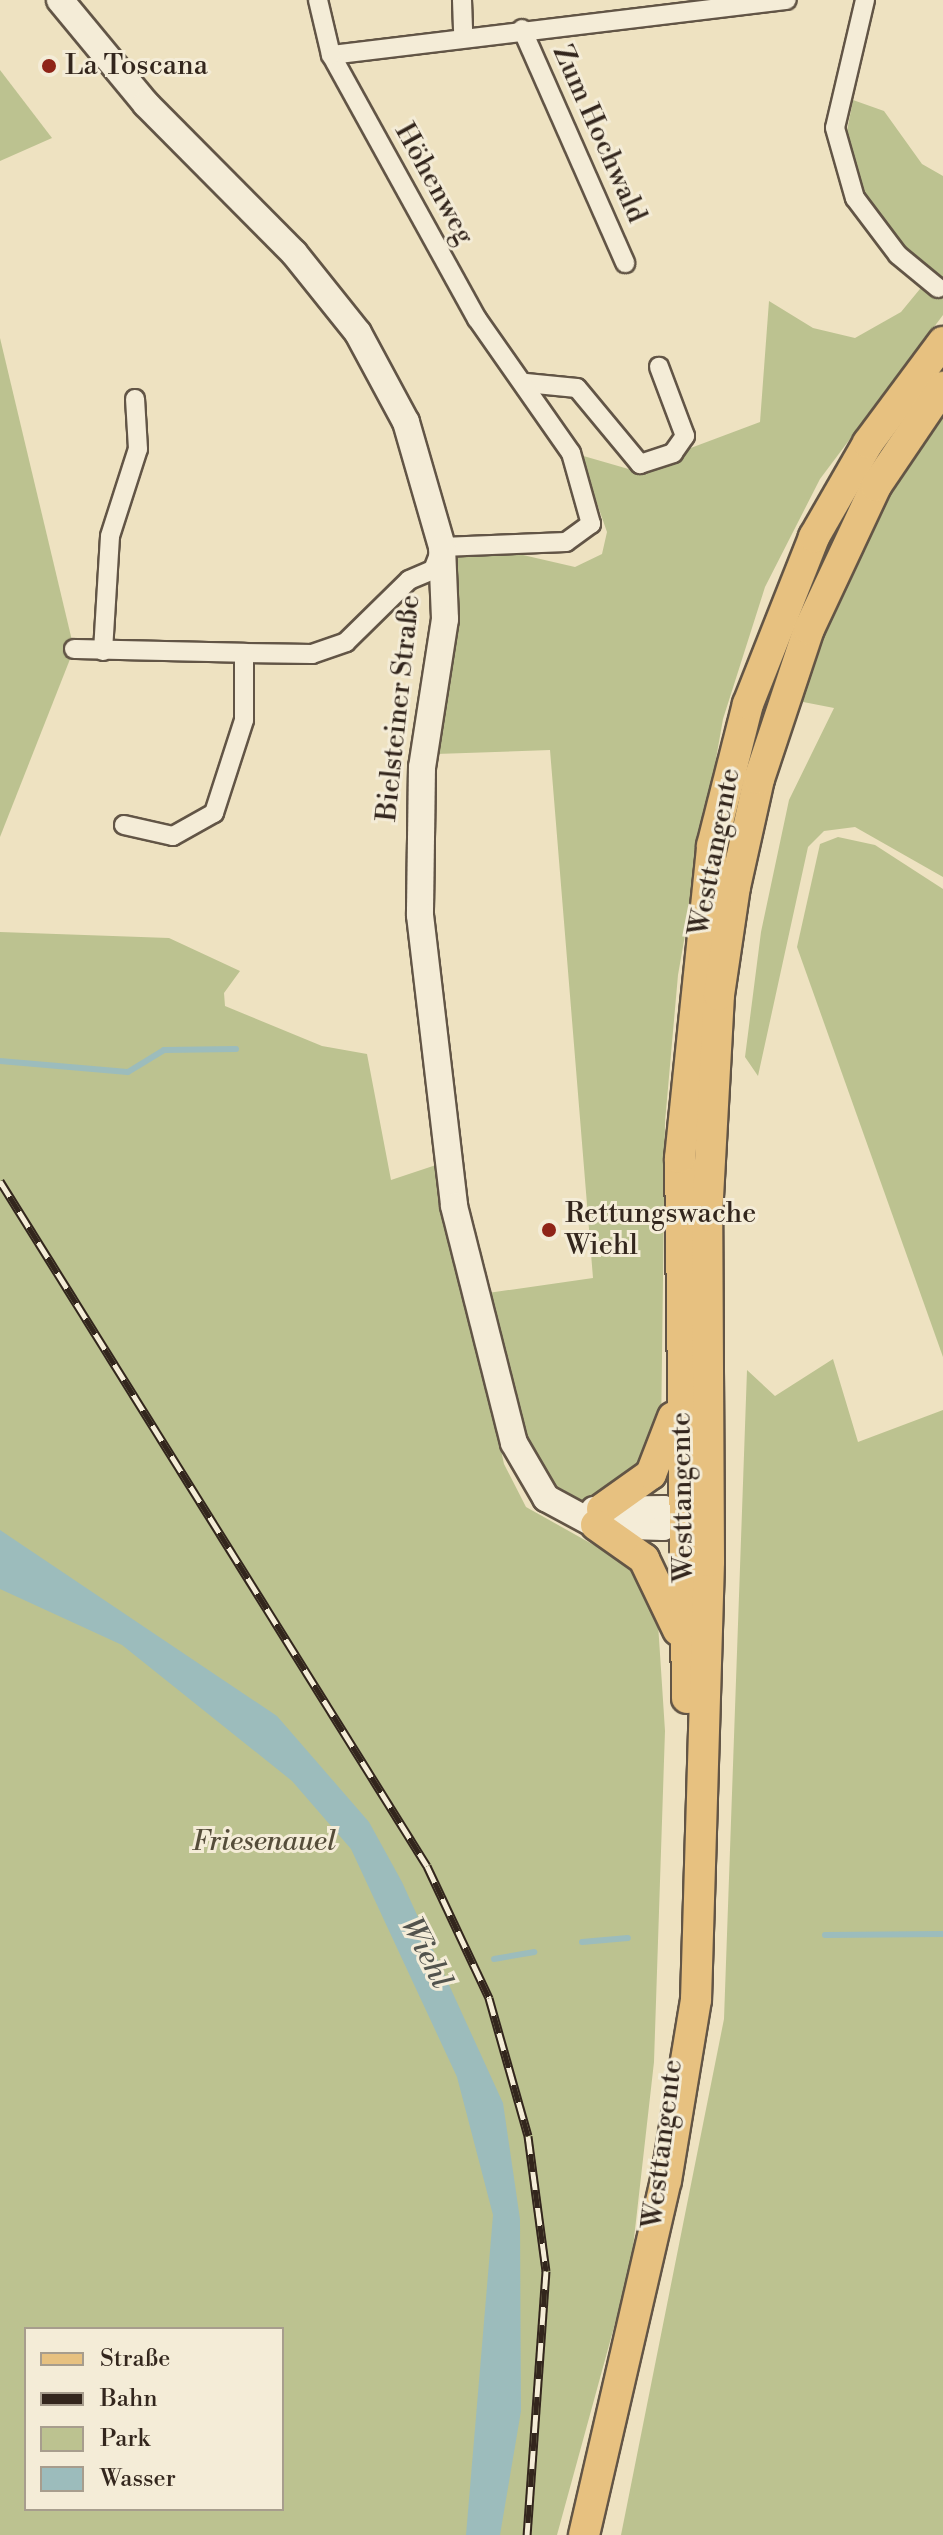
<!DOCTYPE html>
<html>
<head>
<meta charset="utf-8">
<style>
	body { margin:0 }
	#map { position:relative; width:943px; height:2535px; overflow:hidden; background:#eee2c1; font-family:"Libre Bodoni",serif }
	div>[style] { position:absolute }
	.green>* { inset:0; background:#bcc290 }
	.water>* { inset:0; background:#9cbcbc }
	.stream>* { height:6px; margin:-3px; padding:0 3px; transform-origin:3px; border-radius:3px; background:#9cbcbc }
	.roads { filter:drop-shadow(2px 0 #625546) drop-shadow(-2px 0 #625546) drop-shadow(0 2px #625546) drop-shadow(0 -2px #625546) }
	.minor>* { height:18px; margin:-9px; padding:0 9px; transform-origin:9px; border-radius:9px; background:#f4ecd7 }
	.secondary>* { height:26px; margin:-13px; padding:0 13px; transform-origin:13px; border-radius:13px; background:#f4ecd7 }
	.primary>* { height:30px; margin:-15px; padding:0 15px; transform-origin:15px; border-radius:15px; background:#e7c180 }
	.rail>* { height:9px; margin-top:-4.5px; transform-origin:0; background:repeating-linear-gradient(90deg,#f4ecd7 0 18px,#33261d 0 36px); box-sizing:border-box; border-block:2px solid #33261d }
	.dots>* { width:22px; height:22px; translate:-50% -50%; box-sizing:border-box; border:4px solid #f4ecd7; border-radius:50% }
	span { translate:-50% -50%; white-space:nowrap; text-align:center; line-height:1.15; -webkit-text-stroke:6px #f4ecd7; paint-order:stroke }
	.poi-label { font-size:28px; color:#33261d }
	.left { translate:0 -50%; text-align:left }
	.street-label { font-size:28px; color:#33261d }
	.park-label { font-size:28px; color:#554d3a; font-style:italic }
	.water-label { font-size:30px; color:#52534d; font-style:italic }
	.legend { position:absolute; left:24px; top:2327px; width:260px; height:184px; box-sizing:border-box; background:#f4ecd7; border:2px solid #a79d8d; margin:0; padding:10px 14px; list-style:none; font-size:24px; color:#33261d }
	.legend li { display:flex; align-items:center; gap:16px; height:40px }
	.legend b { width:40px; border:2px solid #a79d8d }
</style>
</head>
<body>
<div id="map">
	<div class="green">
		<i style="clip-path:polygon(0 70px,52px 138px,0 161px)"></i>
		<i style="clip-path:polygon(853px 100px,884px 111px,922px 164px,943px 176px,943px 315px,820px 479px,765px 587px,723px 719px,678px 975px,665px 1122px,661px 1436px,649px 1461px,597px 1500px,583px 1501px,539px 1476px,521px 1434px,488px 1293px,593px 1278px,550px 750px,436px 754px,455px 558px,461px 551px,510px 552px,575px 567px,602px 554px,607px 532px,580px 455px,632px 470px,760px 422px,769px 301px,813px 328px,855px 338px,901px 312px,929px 278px,860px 206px,846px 136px)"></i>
		<i style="clip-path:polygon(0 338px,74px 649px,0 837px)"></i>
		<i style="clip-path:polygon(943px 408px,943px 877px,855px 827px,824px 831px,808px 847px,758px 1076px,745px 1057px,761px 932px,789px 800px,834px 708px,793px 700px,881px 502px)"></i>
		<i style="clip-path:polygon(838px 837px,875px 845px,943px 889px,943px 1357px,797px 947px,820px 844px)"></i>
		<i style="clip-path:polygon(evenodd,0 932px,169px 938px,240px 971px,224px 993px,225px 1006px,322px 1046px,367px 1054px,391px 1180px,439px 1164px,504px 1464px,526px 1507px,633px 1567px,657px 1608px,665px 1731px,654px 2062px,631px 2265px,557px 2535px,0 2535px,0 932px,26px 2329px,282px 2329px,282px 2509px,26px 2509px,26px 2329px)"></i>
		<i style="clip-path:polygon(833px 1359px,858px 1442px,943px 1410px,943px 2535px,621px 2535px,724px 2019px,747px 1370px,775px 1396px)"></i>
	</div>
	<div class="water">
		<i style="clip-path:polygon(0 1530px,277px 1716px,369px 1822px,402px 1882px,503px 2103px,520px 2219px,521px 2411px,500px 2535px,466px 2535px,493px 2215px,457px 2077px,351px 1849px,292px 1781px,122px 1645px,0 1589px)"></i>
	</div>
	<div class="stream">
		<i style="left:0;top:1061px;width:128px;rotate:4.9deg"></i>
		<i style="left:128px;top:1072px;width:42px;rotate:-31.4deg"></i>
		<i style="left:164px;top:1050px;width:72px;rotate:-0.8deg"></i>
		<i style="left:825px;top:1935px;width:118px;rotate:-0.5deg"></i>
		<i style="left:582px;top:1942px;width:46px;rotate:-5deg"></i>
		<i style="left:494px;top:1959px;width:41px;rotate:-9.9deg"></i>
	</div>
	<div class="roads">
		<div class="minor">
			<i style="left:462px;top:0;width:36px;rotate:88deg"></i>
			<i style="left:865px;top:0;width:131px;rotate:103.2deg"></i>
			<i style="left:835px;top:128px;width:73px;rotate:74.1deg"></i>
			<i style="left:855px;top:198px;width:71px;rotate:53deg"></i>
			<i style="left:898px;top:255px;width:52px;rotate:39.5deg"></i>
			<i style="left:522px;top:29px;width:256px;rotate:66.2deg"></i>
			<i style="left:331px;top:55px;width:459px;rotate:-6.9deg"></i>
			<i style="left:526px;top:383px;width:51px;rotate:5.6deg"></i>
			<i style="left:577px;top:388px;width:99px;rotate:50.3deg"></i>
			<i style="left:640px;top:464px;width:35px;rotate:-18deg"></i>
			<i style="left:673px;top:453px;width:21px;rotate:-55deg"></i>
			<i style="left:685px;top:436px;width:74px;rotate:-110.6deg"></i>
			<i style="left:74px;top:649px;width:170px;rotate:1.3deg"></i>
			<i style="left:103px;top:651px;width:115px;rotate:-86.5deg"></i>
			<i style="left:110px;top:536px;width:91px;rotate:-72.2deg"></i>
			<i style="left:138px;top:449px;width:50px;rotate:-93.4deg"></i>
			<i style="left:124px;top:825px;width:50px;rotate:12.7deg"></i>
			<i style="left:173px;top:836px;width:47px;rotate:-29.3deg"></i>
			<i style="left:214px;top:813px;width:98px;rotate:-72.1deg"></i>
			<i style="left:244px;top:720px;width:67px;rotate:-90deg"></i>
			<i style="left:244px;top:653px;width:68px;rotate:0.8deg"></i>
			<i style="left:312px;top:654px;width:36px;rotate:-19deg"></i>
			<i style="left:346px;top:642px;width:88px;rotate:-44.5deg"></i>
			<i style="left:409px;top:580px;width:26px;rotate:-23deg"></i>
			<i style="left:433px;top:570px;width:25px;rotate:-69deg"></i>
			<i style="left:442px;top:547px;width:124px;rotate:-2.3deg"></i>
			<i style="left:566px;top:542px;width:31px;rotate:-36deg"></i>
			<i style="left:591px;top:524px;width:74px;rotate:-105.7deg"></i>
			<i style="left:571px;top:453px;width:164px;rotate:-125deg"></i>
			<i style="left:477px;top:319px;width:302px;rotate:-118.9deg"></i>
			<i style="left:331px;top:55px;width:57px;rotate:-103.3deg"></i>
		</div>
		<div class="secondary">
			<i style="left:60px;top:0;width:135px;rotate:50.4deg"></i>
			<i style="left:146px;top:104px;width:210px;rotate:45.2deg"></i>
			<i style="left:294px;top:253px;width:102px;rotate:51.3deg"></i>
			<i style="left:358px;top:333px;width:101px;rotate:61.7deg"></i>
			<i style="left:406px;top:422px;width:130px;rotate:73.9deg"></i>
			<i style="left:442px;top:547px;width:72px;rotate:87.6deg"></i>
			<i style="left:445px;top:619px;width:150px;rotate:98.8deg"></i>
			<i style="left:422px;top:767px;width:148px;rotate:90.8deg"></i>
			<i style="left:420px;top:915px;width:293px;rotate:83.3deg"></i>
			<i style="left:454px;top:1206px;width:244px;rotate:75.8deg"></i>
			<i style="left:514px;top:1443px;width:64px;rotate:59.8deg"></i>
			<i style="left:546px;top:1498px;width:57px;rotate:28.4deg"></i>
			<i style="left:596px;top:1525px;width:67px;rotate:1.7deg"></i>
			<i style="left:663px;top:1527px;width:40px;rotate:-32.9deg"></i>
			<i style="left:594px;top:1510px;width:70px;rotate:-0.8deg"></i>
			<i style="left:664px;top:1509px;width:30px;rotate:30deg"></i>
		</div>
		<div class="primary">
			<i style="left:602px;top:1509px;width:60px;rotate:-35.5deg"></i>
			<i style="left:651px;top:1474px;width:61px;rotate:-68.9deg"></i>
			<i style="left:596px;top:1525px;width:59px;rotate:35.3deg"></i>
			<i style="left:644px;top:1559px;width:79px;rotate:64.4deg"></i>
			<i style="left:687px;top:1698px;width:540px;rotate:-90.74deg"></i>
			<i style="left:680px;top:1158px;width:314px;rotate:-84.1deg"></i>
			<i style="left:712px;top:846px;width:146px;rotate:-75.8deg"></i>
			<i style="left:748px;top:704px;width:180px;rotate:-68.4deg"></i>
			<i style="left:814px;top:537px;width:108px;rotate:-60.1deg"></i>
			<i style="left:868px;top:443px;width:126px;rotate:-53.4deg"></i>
			<i style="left:584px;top:2535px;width:363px;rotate:-77deg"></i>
			<i style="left:666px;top:2181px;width:183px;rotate:-80.6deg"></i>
			<i style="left:696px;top:2000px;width:439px;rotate:-88.3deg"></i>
			<i style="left:709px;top:1561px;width:345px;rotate:-90.3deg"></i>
			<i style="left:707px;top:1216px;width:221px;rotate:-86.9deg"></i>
			<i style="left:719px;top:995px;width:109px;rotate:-81.6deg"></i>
			<i style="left:735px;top:887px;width:111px;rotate:-77.5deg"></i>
			<i style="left:759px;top:779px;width:158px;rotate:-71.6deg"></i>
			<i style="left:809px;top:629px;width:158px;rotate:-64.9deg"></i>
			<i style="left:876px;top:486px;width:120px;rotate:-55.9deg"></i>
		</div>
	</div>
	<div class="rail">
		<i style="left:0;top:1181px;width:807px;rotate:58.06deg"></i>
		<i style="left:427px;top:1866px;width:146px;rotate:64.8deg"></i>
		<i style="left:489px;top:1998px;width:143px;rotate:74.2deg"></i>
		<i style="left:528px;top:2136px;width:136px;rotate:82.4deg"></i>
		<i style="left:546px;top:2271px;width:265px;rotate:94.1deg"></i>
	</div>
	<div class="dots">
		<i style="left:49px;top:66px;background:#8f2418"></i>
		<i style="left:549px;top:1230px;background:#8f2418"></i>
	</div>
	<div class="poi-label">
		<span class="left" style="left:65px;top:66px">La Toscana</span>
		<span class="left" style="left:565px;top:1230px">Rettungswache<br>Wiehl</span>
	</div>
	<div class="street-label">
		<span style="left:599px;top:134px;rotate:66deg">Zum Hochwald</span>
		<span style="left:434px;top:184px;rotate:61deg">Höhenweg</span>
		<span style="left:399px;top:708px;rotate:-84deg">Bielsteiner Straße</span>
		<span style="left:715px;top:852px;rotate:-79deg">Westtangente</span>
		<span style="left:683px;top:1497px;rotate:-91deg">Westtangente</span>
		<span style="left:663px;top:2144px;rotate:-83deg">Westtangente</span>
	</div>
	<div class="park-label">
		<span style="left:264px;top:1842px">Friesenauel</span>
	</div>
	<div class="water-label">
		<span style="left:426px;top:1953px;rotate:63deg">Wiehl</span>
	</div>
	<ul class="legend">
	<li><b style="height:10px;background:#e7c180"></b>Straße</li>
	<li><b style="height:10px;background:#33261d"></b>Bahn</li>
	<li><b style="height:22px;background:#bcc290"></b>Park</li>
	<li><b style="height:22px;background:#9cbcbc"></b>Wasser</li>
	</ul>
</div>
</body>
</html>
